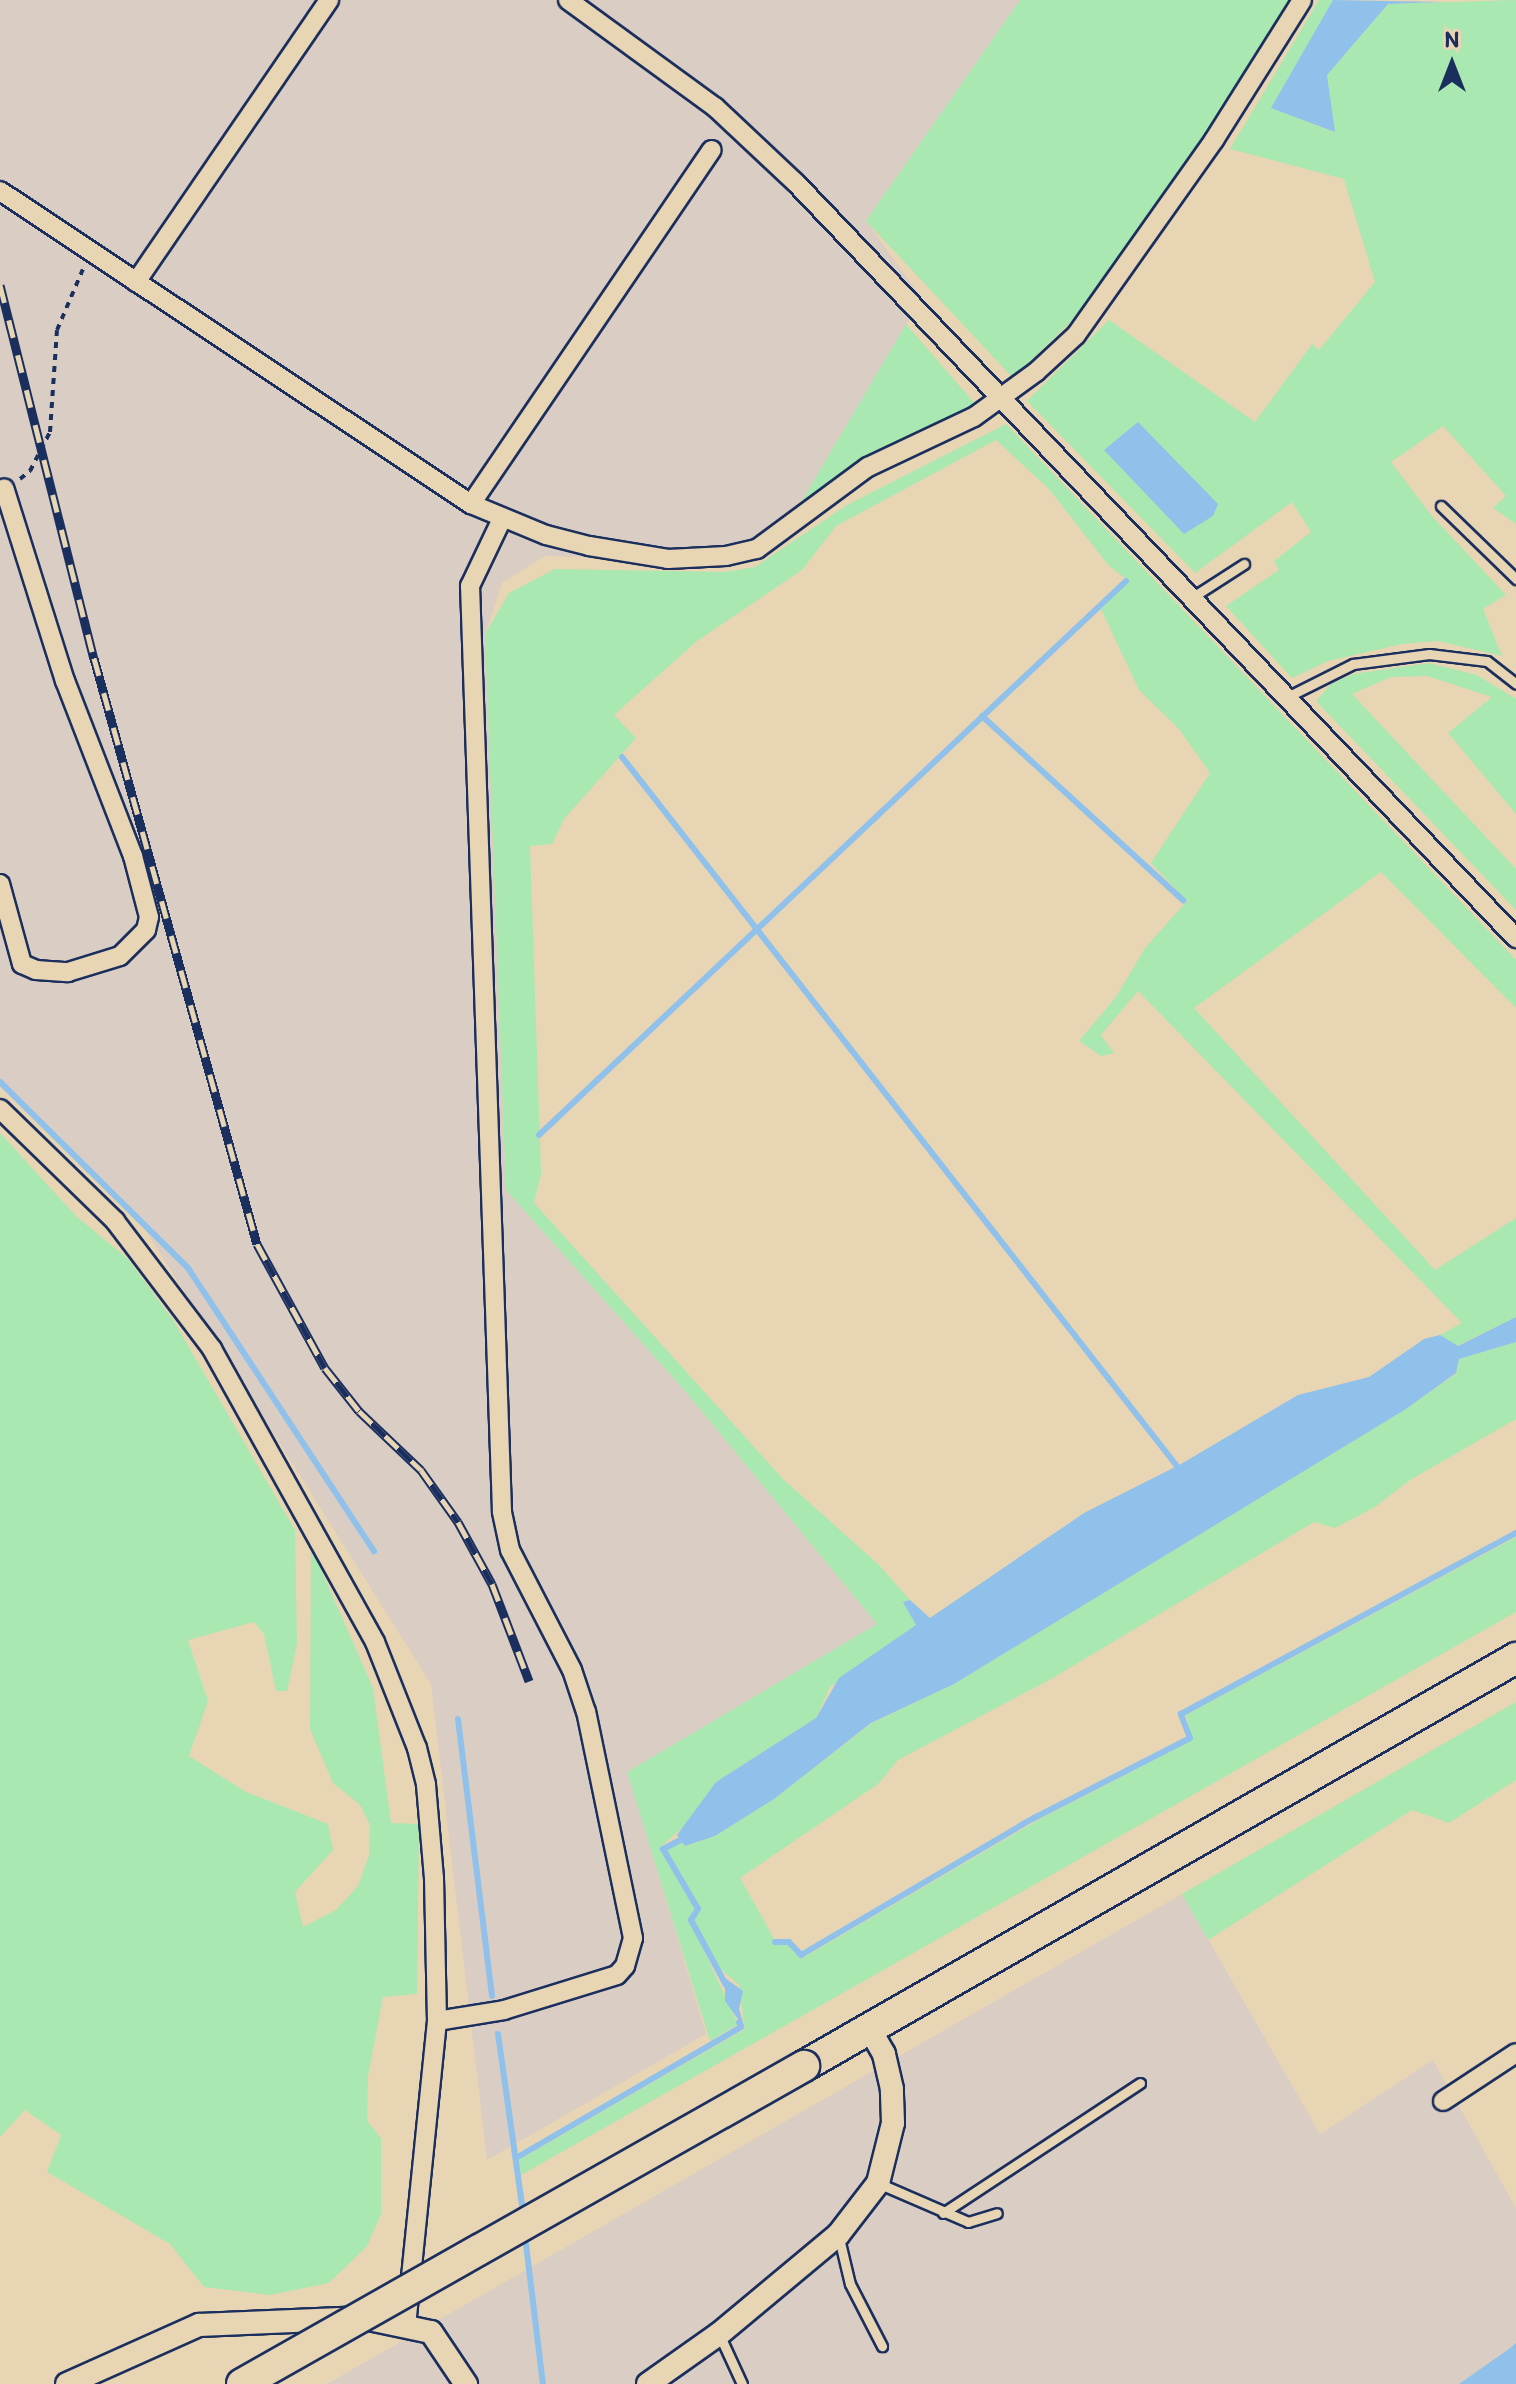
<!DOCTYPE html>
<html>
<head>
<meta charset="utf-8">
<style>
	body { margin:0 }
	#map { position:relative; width:1516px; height:2384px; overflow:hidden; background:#e8d5b3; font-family:Itim,sans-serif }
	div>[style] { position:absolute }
	.built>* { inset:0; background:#dacdc4 }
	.green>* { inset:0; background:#a9e8b0 }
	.water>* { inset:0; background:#8fc1eb }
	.stream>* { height:6px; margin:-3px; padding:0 3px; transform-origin:3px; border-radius:3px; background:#8fc1eb }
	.path>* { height:4px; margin-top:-2px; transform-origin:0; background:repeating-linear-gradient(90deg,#1b2f5e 0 6px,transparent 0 12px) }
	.roads { filter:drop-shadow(2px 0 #1b2f5e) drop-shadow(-2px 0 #1b2f5e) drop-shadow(0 2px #1b2f5e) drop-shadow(0 -2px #1b2f5e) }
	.service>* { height:9px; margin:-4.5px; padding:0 4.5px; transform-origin:4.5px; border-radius:4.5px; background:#e8d5b3 }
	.minor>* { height:18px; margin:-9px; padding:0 9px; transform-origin:9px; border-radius:9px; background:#e8d5b3 }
	.tertiary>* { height:22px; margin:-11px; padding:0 11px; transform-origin:11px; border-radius:11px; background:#e8d5b3 }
	.trunk>* { height:30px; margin:-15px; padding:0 15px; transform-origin:15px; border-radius:15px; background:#e8d5b3 }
	.rail>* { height:9px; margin-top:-4.5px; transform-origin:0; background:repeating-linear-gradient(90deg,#e8d5b3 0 18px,#1b2f5e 0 36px); box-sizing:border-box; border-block:2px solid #1b2f5e }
	.bridges { filter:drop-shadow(2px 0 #1b2f5e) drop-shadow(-2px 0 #1b2f5e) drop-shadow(0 2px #1b2f5e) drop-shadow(0 -2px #1b2f5e) }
	.trunk-bridge>* { height:30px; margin:-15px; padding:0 15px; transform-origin:15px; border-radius:15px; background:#e8d5b3 }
	span { translate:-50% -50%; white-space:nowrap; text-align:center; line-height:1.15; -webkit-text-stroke:7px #e8d5b3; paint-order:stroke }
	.north { position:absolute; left:1412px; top:24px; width:80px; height:80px; -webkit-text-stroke:6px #e8d5b3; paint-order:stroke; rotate:0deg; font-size:22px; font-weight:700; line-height:32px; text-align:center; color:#1b2f5e }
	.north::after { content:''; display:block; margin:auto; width:28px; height:36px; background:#1b2f5e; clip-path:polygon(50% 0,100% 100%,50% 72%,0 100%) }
</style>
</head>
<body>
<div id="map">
	<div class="built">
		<i style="clip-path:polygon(0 0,1020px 0,866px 221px,922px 298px,780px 538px,727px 562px,545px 556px,502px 583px,485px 634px,506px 1190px,685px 1391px,878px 1625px,628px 1772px,706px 2034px,487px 2160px,431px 1684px,136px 1215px,0 1086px)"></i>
		<i style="clip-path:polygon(1182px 1894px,1320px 2134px,1433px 2060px,1516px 2208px,1516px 2343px,1459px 2384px,327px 2384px)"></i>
	</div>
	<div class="green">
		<i style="clip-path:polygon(1020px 0,1292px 0,1204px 145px,1094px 299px,1013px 378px,866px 221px)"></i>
		<i style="clip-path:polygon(1319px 0,1333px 0,1272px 108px,1334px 132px,1327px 75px,1388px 4px,1516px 0,1516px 524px,1493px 508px,1506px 496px,1443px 426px,1391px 462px,1431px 515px,1506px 595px,1483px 609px,1502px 656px,1438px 641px,1402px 644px,1328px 661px,1292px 678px,1226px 606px,1279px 570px,1274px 561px,1311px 532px,1292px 502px,1195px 573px,1027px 401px,1109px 320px,1255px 422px,1312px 344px,1319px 350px,1375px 282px,1344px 179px,1230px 149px)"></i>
		<i style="clip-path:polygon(906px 324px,976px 405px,913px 438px,780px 538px)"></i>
		<i style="clip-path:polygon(1006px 424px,1516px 960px,1516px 1008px,1381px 872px,1194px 1008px,1435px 1270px,1516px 1218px,1516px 1317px,1457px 1346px,1440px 1335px,1462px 1323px,1138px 991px,1101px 1035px,1114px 1053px,1101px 1056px,1079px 1041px,1116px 997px,1145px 948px,1187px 901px,1151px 863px,1210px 773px,1179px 729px,1139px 690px,1101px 609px,1129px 581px,1109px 566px,1049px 489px,996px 440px,836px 526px,802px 570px,697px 641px,614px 715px,636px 738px,564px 819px,552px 844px,530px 846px,541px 1174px,534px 1203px,783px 1479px,880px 1566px,910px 1600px,904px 1602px,916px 1625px,830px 1687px,816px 1718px,716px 1782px,686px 1825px,660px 1847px,696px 1909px,689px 1919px,738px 2024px,710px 2041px,627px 1772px,877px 1624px,685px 1391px,506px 1190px,485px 634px,509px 593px,555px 569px,725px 572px,755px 567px,847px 505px)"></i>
		<i style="clip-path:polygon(1429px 663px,1477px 675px,1516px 699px,1516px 814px,1448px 733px,1492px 697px,1427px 676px,1391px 677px,1352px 694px,1516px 869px,1516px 910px,1316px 701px,1331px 684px,1353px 674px)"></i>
		<i style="clip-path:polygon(0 1133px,77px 1217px,127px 1258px,173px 1320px,295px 1530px,297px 1644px,287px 1691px,276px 1691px,264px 1634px,254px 1622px,188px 1640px,208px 1701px,189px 1756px,246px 1792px,328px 1824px,333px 1850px,295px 1892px,303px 1927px,336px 1910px,358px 1886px,369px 1855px,370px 1825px,360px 1805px,333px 1783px,310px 1729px,311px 1547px,373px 1688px,391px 1823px,419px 1824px,417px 1994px,383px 1997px,368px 2076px,367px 2121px,381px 2138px,381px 2214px,367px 2246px,329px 2283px,270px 2295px,204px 2287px,170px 2244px,47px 2172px,61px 2135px,25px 2110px,0 2137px)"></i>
		<i style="clip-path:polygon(1516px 1342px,1516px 1419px,1410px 1480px,1375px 1507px,1335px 1528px,1314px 1522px,1051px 1679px,898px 1760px,878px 1784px,740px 1878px,777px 1944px,789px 1945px,801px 1959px,1040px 1819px,1193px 1740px,1186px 1715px,1516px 1537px,1516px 1612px,521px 2175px,519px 2160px,745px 2029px,739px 1985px,716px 1965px,694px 1920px,701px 1909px,666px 1850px,684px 1841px,686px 1846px,715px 1836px,774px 1799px,872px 1723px,954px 1684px,1406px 1409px,1456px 1374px,1459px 1359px)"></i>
		<i style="clip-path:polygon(1516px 1702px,1516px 1780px,1449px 1823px,1412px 1810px,1208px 1940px,1182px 1894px)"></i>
	</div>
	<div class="water">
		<i style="clip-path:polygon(1333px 0,1442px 2px,1388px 4px,1327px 75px,1335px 132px,1271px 108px)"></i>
		<i style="clip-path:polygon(1138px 422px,1218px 504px,1213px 516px,1184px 534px,1104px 450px)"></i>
		<i style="clip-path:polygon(1516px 1317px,1516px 1342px,1459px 1359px,1456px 1373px,1406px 1409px,954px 1684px,871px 1723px,774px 1799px,715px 1836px,685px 1846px,677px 1835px,716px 1782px,816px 1718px,839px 1678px,916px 1625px,903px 1602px,910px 1600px,930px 1618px,1084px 1513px,1181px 1464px,1298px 1395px,1369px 1377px,1424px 1339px,1440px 1335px,1458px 1346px)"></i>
		<i style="clip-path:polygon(725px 1978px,743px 1991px,739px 2009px,745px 2029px,725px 2001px)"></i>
		<i style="clip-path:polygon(1516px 2343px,1516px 2384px,1459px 2384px,1510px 2348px)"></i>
	</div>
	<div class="stream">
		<i style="left:982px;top:716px;width:273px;rotate:42.5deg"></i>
		<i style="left:622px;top:757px;width:900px;rotate:51.95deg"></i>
		<i style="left:0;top:1082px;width:264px;rotate:44.7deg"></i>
		<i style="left:188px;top:1268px;width:339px;rotate:56.7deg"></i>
		<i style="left:539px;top:1135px;width:807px;rotate:-43.34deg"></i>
		<i style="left:458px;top:1719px;width:279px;rotate:83deg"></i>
		<i style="left:684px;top:1838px;width:24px;rotate:152deg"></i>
		<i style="left:663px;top:1849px;width:69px;rotate:59.7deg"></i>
		<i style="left:698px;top:1909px;width:13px;rotate:122deg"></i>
		<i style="left:691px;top:1920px;width:74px;rotate:61.7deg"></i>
		<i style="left:775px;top:1942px;width:14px"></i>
		<i style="left:789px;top:1942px;width:18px;rotate:47deg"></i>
		<i style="left:801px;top:1955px;width:270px;rotate:-30.5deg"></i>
		<i style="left:1034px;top:1818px;width:175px;rotate:-27.1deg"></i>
		<i style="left:1190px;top:1738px;width:26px;rotate:-111deg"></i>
		<i style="left:1181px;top:1714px;width:381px;rotate:-28.4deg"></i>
		<i style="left:498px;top:2034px;width:181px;rotate:82deg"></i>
		<i style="left:516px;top:2158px;width:260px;rotate:-30.2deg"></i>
		<i style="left:741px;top:2027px;width:5px;rotate:-112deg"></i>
		<i style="left:525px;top:2236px;width:149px;rotate:83.1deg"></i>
	</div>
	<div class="path">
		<i style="left:20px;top:479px;width:13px;rotate:-39deg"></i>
		<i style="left:30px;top:471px;width:44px;rotate:-62.9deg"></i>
		<i style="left:50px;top:432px;width:102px;rotate:-86.1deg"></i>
		<i style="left:57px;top:330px;width:66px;rotate:-66.9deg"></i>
	</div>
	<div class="roads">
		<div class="service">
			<i style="left:1441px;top:506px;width:105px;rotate:44.2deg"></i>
			<i style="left:1191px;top:598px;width:63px;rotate:-32.7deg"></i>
			<i style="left:1287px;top:697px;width:74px;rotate:-26.6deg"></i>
			<i style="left:1353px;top:664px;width:77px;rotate:-7.5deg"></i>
			<i style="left:1429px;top:654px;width:58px;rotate:6.9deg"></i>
			<i style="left:1487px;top:661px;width:37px;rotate:38deg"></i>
			<i style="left:878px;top:2183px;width:98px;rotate:23.4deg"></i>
			<i style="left:968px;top:2222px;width:30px;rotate:-17deg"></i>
			<i style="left:943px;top:2213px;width:236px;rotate:-33.4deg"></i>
			<i style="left:839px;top:2238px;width:47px;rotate:76.6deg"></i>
			<i style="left:850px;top:2284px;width:70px;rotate:62.7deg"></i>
			<i style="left:719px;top:2334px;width:55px;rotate:65.3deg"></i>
		</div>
		<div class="minor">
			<i style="left:568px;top:0;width:182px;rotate:36.1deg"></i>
			<i style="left:715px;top:107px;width:110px;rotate:43.2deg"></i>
			<i style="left:795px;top:182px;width:1045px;rotate:46.36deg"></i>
			<i style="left:0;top:191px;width:566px;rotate:33.61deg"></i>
			<i style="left:471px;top:504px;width:81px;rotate:22.5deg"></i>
			<i style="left:546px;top:535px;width:44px;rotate:14.3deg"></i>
			<i style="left:589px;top:546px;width:80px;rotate:9.3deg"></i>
			<i style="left:668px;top:559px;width:58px;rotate:-3deg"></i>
			<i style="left:726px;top:556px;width:32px;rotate:-13deg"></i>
			<i style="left:757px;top:549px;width:138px;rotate:-36.5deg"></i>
			<i style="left:868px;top:467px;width:117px;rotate:-25.3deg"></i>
			<i style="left:974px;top:417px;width:77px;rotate:-36deg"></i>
			<i style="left:1036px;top:372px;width:54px;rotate:-42.8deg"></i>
			<i style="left:1076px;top:335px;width:239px;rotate:-54.7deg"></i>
			<i style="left:1214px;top:140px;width:165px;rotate:-57.8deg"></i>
			<i style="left:136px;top:282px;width:342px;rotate:-55.6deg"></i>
			<i style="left:471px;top:504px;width:428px;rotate:-55.8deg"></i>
			<i style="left:0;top:884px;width:83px;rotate:74.6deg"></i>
			<i style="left:22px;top:964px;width:15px;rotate:23deg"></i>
			<i style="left:36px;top:970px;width:32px;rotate:4deg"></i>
			<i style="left:68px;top:972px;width:54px;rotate:-17.1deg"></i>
			<i style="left:120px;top:956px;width:37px;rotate:-45deg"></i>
			<i style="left:146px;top:930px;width:13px;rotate:-77deg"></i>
			<i style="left:149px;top:917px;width:63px;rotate:-104.7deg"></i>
			<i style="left:133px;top:856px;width:188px;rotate:-111.2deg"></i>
			<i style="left:65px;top:681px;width:202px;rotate:-107.5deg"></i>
			<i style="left:0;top:1109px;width:161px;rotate:44.2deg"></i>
			<i style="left:115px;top:1221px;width:161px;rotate:52.8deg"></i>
			<i style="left:212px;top:1349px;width:335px;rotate:60.9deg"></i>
			<i style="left:375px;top:1642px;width:114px;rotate:68.4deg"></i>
			<i style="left:417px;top:1748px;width:38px;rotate:76deg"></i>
			<i style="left:426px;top:1785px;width:93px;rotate:85.1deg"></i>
			<i style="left:434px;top:1878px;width:143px;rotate:88.8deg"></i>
			<i style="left:437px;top:2021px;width:308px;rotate:95.8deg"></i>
			<i style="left:437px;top:2021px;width:68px;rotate:-9.3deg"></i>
			<i style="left:504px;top:2010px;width:118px;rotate:-17.2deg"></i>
			<i style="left:617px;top:1975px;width:12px;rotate:-48deg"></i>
			<i style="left:625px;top:1966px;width:29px;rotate:-74deg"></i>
			<i style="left:633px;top:1938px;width:231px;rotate:-101.7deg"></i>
			<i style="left:586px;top:1712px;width:44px;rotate:-108.4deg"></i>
			<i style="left:572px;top:1670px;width:135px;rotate:-117.3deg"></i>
			<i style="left:510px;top:1550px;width:40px;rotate:-102deg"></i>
			<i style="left:502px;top:1511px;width:926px;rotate:-91.98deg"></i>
			<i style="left:470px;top:586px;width:74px;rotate:-64.5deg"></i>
			<i style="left:1443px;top:2101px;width:87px;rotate:-33.3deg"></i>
		</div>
		<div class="tertiary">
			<i style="left:67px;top:2384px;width:145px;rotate:-24.1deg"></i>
			<i style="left:199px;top:2325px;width:165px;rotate:-2.4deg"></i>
			<i style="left:364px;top:2318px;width:68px;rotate:11.8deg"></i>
			<i style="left:431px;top:2332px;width:63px;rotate:56.1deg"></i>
			<i style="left:648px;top:2384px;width:87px;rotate:-35.2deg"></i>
			<i style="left:719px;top:2334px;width:155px;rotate:-39.8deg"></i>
			<i style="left:838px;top:2235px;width:66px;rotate:-52.4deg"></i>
			<i style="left:878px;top:2183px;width:62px;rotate:-76deg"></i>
			<i style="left:893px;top:2123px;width:34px;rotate:-92deg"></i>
			<i style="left:892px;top:2089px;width:36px;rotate:-103deg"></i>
			<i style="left:884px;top:2054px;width:32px;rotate:-120deg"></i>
		</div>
		<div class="trunk">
			<i style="left:804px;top:2066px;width:821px;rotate:-29.81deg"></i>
		</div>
	</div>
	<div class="rail">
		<i style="left:0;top:285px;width:385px;rotate:75.9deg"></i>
		<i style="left:94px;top:658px;width:608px;rotate:74.46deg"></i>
		<i style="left:257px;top:1244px;width:141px;rotate:61.3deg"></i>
		<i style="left:325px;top:1368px;width:55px;rotate:51.7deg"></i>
		<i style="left:359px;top:1411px;width:86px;rotate:43.6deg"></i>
		<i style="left:421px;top:1470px;width:64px;rotate:54.6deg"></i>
		<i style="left:458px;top:1522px;width:71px;rotate:61.3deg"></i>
		<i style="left:492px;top:1584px;width:104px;rotate:69.1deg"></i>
	</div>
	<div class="bridges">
		<div class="trunk-bridge">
			<i style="left:242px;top:2384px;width:646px;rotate:-29.5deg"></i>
		</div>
	</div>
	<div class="north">N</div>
</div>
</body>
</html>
